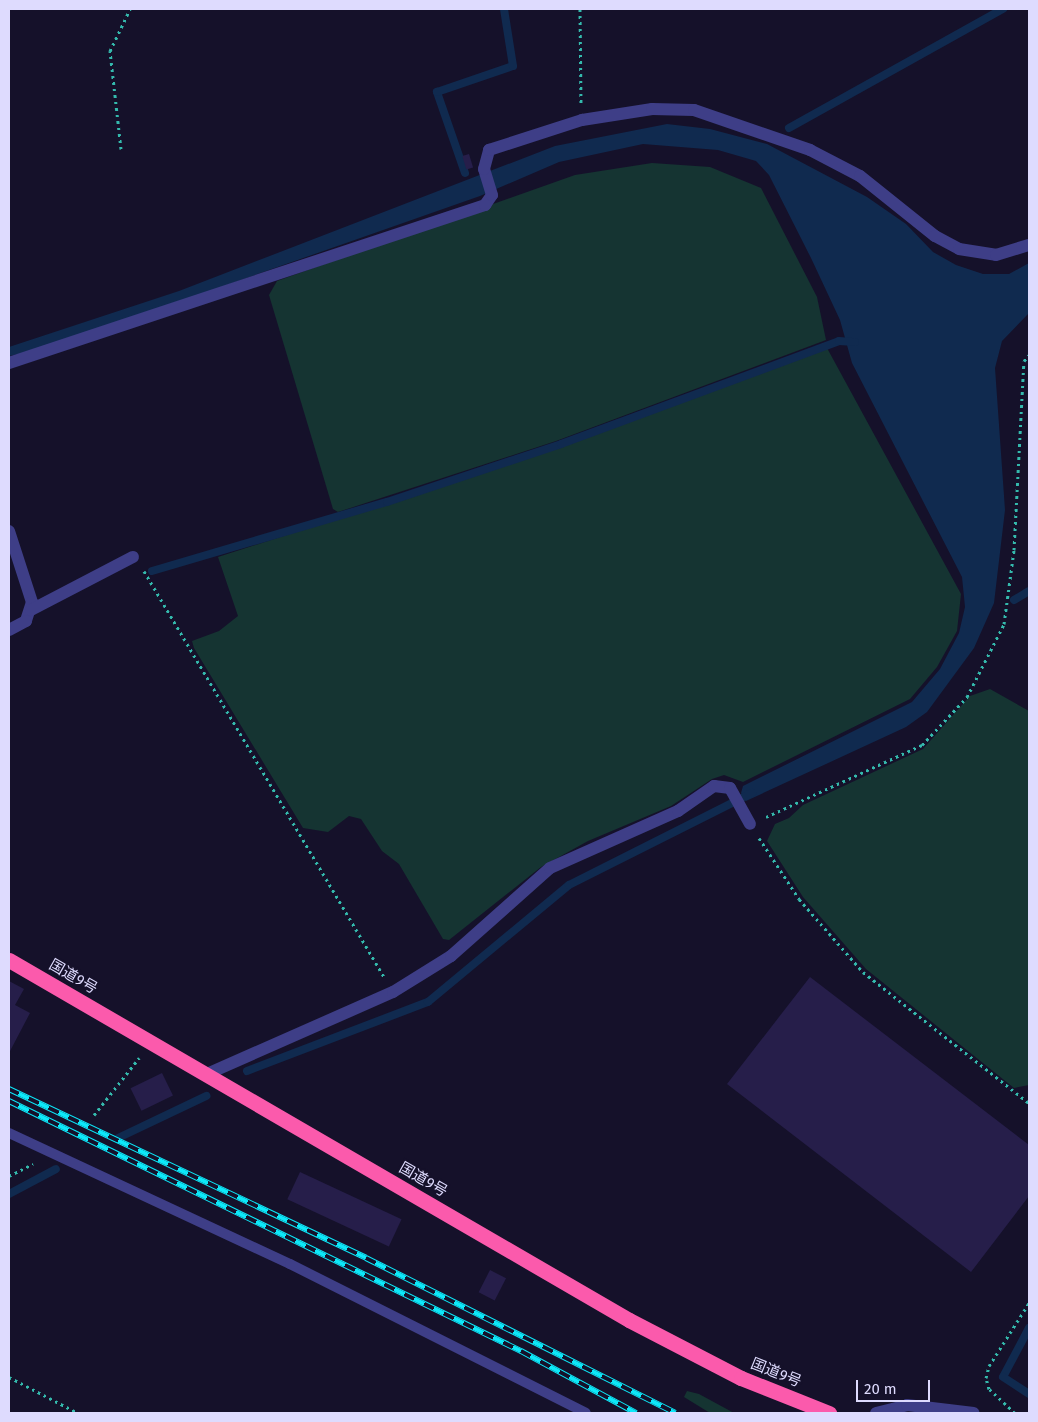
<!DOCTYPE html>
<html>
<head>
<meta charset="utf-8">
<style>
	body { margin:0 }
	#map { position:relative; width:1038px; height:1422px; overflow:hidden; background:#15112a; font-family:"Fira Sans","Noto Sans JP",sans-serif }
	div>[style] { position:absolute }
	.green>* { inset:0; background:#153432 }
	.water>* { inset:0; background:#102a4f }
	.stream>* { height:8px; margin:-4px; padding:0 4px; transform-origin:4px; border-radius:4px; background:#102a4f }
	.building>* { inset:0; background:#261e4a; transform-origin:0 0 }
	.path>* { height:3px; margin-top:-1.5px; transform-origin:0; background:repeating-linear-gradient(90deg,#34baad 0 2.5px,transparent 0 6.5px) }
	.lane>* { height:10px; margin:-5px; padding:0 5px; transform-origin:5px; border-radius:5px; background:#3e3e87 }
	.street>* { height:12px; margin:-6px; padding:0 6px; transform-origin:6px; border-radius:6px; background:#3e3e87 }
	.highway>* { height:15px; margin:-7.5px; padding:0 7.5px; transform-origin:7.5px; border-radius:7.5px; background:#fb5aac }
	.rail>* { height:5.5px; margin-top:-2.75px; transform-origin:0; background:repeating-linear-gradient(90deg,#15112a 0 11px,#0de8f9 0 22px); box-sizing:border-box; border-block:1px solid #0de8f9 }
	span { translate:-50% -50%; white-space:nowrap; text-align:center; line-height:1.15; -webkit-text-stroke:4.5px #15112a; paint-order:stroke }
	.street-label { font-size:15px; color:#dedbfe }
	.frame { position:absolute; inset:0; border:10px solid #dedbfe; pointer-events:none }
	.scale { position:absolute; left:856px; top:1380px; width:74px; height:22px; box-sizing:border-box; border:2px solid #dedbfe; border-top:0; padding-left:6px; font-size:15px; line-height:18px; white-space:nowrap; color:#dedbfe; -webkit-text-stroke:4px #15112a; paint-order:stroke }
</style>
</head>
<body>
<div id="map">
	<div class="green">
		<i style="clip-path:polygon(652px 163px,710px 167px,761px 188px,817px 297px,826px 340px,556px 441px,338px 512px,333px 509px,269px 295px,277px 281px,575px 175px)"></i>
		<i style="clip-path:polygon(827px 348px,961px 594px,957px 631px,937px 667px,910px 699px,743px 782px,724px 775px,712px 779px,671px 806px,588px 841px,541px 867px,449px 940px,443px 939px,399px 864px,382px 851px,361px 819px,349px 816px,328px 832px,303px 828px,194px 648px,192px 641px,219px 631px,238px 616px,218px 557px,563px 446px)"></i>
		<i style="clip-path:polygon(990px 689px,1029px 711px,1029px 1085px,1014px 1088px,866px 969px,803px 897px,767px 841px,775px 824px,789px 818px,803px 805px,923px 749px,970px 696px)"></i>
		<i style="clip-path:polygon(687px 1391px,699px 1394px,734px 1413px,710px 1413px,684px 1397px)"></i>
	</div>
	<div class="water">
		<i style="clip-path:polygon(667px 124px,710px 129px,767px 144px,867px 197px,906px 224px,933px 252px,956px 265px,983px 274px,1009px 274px,1029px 263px,1029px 313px,1002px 341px,995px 368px,1005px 510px,994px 603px,974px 648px,927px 712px,906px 727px,746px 801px,741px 793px,743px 786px,912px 702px,940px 669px,959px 633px,965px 607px,962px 577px,852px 363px,840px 320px,811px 258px,769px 175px,756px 161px,718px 150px,643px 144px,559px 162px,480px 196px,47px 348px,9px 356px,9px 347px,179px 291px,555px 146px)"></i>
	</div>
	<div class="stream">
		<i style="left:789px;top:128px;width:245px;rotate:-29.1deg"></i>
		<i style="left:465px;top:173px;width:86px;rotate:-109.1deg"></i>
		<i style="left:437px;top:92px;width:80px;rotate:-18.9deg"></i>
		<i style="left:513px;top:66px;width:58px;rotate:-99deg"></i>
		<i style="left:152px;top:571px;width:245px;rotate:-16.4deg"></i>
		<i style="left:387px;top:502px;width:183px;rotate:-18.4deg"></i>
		<i style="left:561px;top:444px;width:296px;rotate:-20.3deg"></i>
		<i style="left:839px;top:341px;width:16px;rotate:4deg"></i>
		<i style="left:1014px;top:600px;width:17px;rotate:-31deg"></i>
		<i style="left:247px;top:1071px;width:194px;rotate:-20.9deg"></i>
		<i style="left:428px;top:1002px;width:183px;rotate:-39.7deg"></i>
		<i style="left:569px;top:885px;width:205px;rotate:-26.7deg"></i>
		<i style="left:118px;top:1138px;width:98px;rotate:-25.5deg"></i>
		<i style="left:9px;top:1194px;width:53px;rotate:-28deg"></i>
		<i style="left:1029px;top:1328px;width:55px;rotate:118deg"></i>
		<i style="left:1003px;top:1377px;width:31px;rotate:33deg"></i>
	</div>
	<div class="building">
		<i style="left:469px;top:154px;width:14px;height:7px;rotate:73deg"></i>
		<i style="clip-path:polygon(810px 977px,1029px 1145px,1029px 1196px,971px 1272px,727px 1084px)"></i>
		<i style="clip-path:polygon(9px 981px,24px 989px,15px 1005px,30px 1013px,9px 1053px)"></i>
		<i style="left:162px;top:1073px;width:25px;height:35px;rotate:64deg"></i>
		<i style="left:300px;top:1172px;width:112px;height:30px;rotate:25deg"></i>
		<i style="left:490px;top:1270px;width:18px;height:25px;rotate:27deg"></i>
	</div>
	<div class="path">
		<i style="left:580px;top:9px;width:94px;rotate:89.4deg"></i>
		<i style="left:121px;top:149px;width:99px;rotate:-96.4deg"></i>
		<i style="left:110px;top:51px;width:47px;rotate:-64.5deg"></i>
		<i style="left:144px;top:571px;width:472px;rotate:59.4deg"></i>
		<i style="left:766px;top:817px;width:172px;rotate:-24.8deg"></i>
		<i style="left:922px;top:745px;width:66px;rotate:-46.8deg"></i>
		<i style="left:967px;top:697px;width:82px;rotate:-63.1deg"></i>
		<i style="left:1004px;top:624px;width:75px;rotate:-82.3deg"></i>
		<i style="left:1014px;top:550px;width:189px;rotate:-87deg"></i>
		<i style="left:1024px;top:361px;width:8px;rotate:-50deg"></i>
		<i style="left:759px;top:838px;width:73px;rotate:56.7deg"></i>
		<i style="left:799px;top:899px;width:97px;rotate:48.8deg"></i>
		<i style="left:863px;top:972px;width:211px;rotate:38.3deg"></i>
		<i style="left:94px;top:1115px;width:73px;rotate:-51.7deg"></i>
		<i style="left:9px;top:1176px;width:27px;rotate:-27deg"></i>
		<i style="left:9px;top:1377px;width:78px;rotate:27.6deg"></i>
		<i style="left:1015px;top:1413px;width:35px;rotate:-137deg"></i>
		<i style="left:989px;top:1389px;width:11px;rotate:-105deg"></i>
		<i style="left:986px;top:1378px;width:12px;rotate:-76deg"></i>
		<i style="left:989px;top:1366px;width:75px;rotate:-57.6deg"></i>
	</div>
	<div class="lane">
		<i style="left:9px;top:1133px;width:310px;rotate:25deg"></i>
		<i style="left:290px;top:1264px;width:331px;rotate:26.7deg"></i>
	</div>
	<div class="street">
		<i style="left:9px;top:363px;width:502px;rotate:-18.36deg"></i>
		<i style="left:485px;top:205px;width:12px;rotate:-55deg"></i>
		<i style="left:492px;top:195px;width:27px;rotate:-107deg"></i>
		<i style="left:484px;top:169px;width:20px;rotate:-75deg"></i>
		<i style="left:489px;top:150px;width:98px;rotate:-17.9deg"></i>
		<i style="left:582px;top:120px;width:71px;rotate:-8.9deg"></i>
		<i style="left:652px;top:109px;width:42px;rotate:1.4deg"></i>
		<i style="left:694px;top:110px;width:123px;rotate:19deg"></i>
		<i style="left:810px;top:150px;width:56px;rotate:27.5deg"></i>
		<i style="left:860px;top:176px;width:96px;rotate:38.7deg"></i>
		<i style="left:935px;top:236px;width:27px;rotate:28deg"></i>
		<i style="left:959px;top:249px;width:37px;rotate:9deg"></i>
		<i style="left:996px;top:255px;width:34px;rotate:-17deg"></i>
		<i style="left:9px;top:531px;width:75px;rotate:72.1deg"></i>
		<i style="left:32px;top:602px;width:20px;rotate:108deg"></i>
		<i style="left:26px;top:621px;width:19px;rotate:152deg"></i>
		<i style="left:31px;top:610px;width:115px;rotate:-27.5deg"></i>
		<i style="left:207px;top:1074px;width:203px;rotate:-23.8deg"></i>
		<i style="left:393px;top:992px;width:68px;rotate:-31.8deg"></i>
		<i style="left:451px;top:956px;width:132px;rotate:-41.6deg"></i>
		<i style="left:550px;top:868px;width:140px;rotate:-24deg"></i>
		<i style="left:678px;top:811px;width:44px;rotate:-34.8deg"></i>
		<i style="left:714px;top:786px;width:16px;rotate:7deg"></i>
		<i style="left:730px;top:788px;width:41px;rotate:60.9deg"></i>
		<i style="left:876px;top:1413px;width:32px;rotate:-14deg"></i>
		<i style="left:907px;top:1405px;width:67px;rotate:6.8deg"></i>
	</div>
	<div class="highway">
		<i style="left:9px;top:960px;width:717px;rotate:30.14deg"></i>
		<i style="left:629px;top:1320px;width:126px;rotate:27.4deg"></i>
		<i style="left:741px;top:1378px;width:95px;rotate:21.7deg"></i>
	</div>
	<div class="rail">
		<i style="left:9px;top:1089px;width:395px;rotate:25.3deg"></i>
		<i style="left:366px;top:1258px;width:346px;rotate:26.6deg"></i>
		<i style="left:9px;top:1101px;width:570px;rotate:26.03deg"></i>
		<i style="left:521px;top:1351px;width:131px;rotate:28.3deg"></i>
	</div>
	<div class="street-label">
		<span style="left:73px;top:977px;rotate:30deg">国道9号</span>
		<span style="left:423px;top:1180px;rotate:30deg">国道9号</span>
		<span style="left:776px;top:1373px;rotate:22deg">国道9号</span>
	</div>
	<div class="frame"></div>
	<div class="scale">20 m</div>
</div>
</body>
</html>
